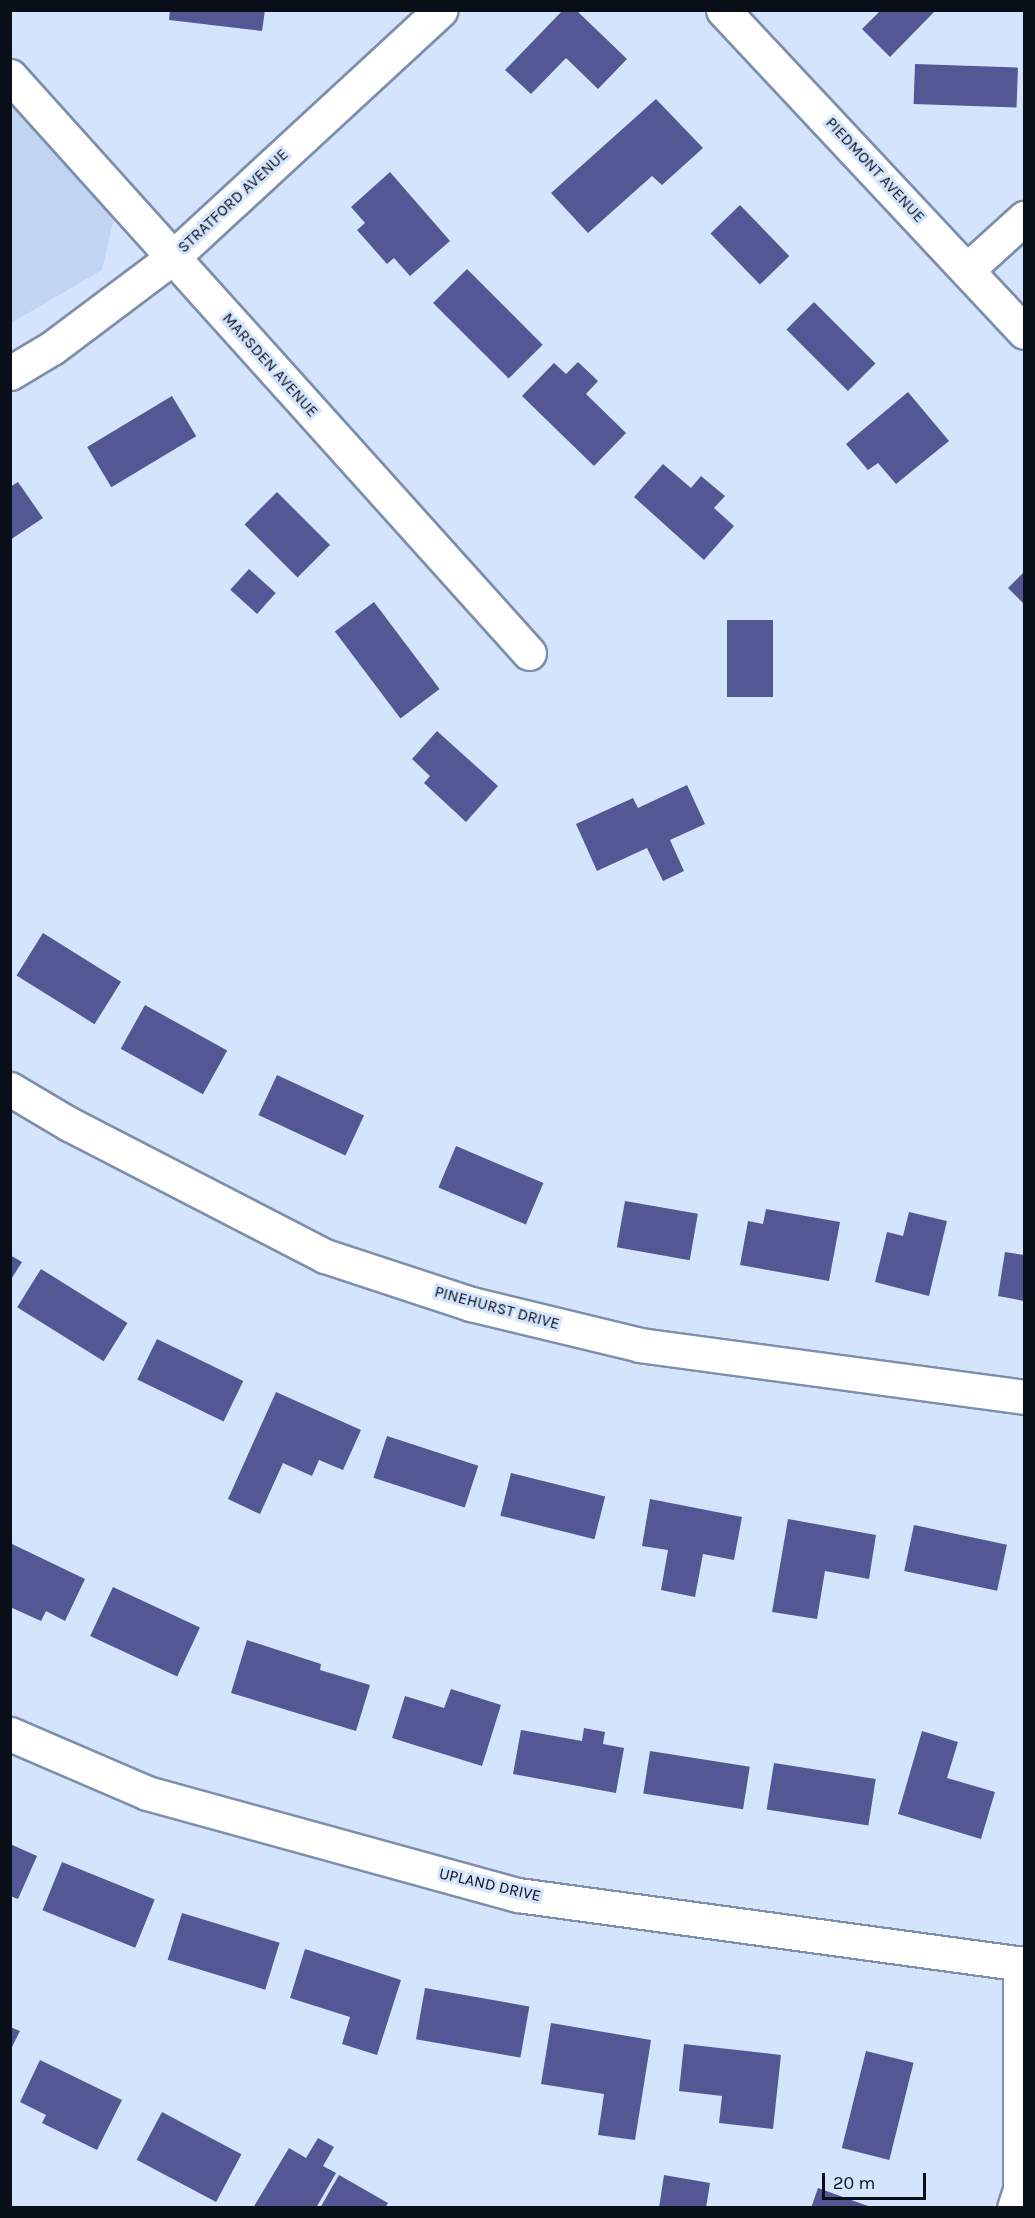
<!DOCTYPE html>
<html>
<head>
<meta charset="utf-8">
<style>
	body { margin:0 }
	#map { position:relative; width:1035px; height:2218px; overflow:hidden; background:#d4e4fd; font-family:Karla,sans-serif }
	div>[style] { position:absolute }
	.built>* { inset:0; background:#c1d4f0 }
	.building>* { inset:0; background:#535895; transform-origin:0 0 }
	.roads { filter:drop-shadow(2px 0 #7d8fab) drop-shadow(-2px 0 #7d8fab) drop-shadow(0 2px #7d8fab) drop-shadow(0 -2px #7d8fab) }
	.minor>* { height:33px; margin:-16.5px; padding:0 16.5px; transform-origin:16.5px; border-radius:16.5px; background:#fff }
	span { translate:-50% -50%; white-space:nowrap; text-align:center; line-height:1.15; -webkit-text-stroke:6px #d4e4fd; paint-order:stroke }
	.street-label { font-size:16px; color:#090f19 }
	.frame { position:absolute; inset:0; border:12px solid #090f19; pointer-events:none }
	.scale { position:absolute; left:822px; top:2173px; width:104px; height:27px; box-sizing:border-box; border:3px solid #090f19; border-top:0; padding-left:8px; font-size:18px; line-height:21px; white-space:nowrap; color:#090f19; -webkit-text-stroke:4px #d4e4fd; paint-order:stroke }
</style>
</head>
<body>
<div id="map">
	<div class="built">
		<i style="clip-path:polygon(10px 104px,114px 217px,102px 270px,11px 323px)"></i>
	</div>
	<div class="building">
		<i style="clip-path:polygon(170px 10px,265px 10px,262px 31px,169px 20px)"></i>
		<i style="clip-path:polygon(563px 10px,576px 10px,627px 59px,598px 89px,566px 58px,531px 94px,505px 70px)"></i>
		<i style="clip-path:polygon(881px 10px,936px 10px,890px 57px,862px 29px)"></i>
		<i style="left:915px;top:64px;width:103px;height:40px;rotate:2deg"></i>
		<i style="clip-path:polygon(656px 99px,703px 148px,662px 185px,652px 176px,588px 233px,551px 193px)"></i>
		<i style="clip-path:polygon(390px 172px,450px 241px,410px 276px,394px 258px,387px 264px,357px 230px,365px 223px,351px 207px)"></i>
		<i style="left:740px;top:205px;width:71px;height:41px;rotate:46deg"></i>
		<i style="left:467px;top:269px;width:107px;height:48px;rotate:45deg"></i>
		<i style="left:814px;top:302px;width:87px;height:39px;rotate:45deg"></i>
		<i style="clip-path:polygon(578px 362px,598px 381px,586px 394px,626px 433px,594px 466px,522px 396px,554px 363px,566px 374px)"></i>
		<i style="clip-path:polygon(908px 392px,949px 441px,896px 484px,878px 463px,868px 470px,846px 444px)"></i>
		<i style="left:172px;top:396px;width:47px;height:99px;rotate:59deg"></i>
		<i style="clip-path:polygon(663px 464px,691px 488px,701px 476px,725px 496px,714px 508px,734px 526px,704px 560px,634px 497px)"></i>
		<i style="clip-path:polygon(18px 482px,43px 518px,10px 540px,10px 487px)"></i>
		<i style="left:277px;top:492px;width:75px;height:46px;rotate:45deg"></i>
		<i style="left:249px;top:569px;width:36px;height:28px;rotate:42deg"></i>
		<i style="clip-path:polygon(1024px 572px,1024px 604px,1008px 588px)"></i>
		<i style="left:374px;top:602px;width:109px;height:49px;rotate:53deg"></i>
		<i style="left:727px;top:620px;width:46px;height:77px"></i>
		<i style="clip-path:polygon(437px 731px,498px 786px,466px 822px,424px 783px,430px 776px,412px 759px)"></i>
		<i style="clip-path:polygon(687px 785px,705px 824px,670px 840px,684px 871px,663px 881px,647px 848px,597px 871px,576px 824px,633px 798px,638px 808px)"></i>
		<i style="left:43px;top:933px;width:92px;height:50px;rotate:32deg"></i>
		<i style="left:145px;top:1005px;width:94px;height:50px;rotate:29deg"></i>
		<i style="left:277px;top:1075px;width:96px;height:44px;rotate:25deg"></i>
		<i style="left:456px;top:1146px;width:95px;height:45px;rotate:23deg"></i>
		<i style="left:625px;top:1201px;width:74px;height:47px;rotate:10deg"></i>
		<i style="clip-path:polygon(766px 1209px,840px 1222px,829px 1281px,740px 1265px,748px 1221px,763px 1224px)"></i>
		<i style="clip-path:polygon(909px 1212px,947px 1221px,929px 1296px,875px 1282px,887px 1232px,903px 1236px)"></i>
		<i style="clip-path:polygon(1005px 1252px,1024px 1255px,1024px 1301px,998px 1296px)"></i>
		<i style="clip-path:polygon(10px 1255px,22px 1262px,10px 1281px)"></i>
		<i style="left:41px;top:1269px;width:102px;height:45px;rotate:32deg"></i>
		<i style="left:157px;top:1339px;width:96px;height:45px;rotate:26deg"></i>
		<i style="clip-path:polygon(276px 1392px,361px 1430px,343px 1470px,319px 1460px,312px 1476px,283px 1463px,260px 1514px,228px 1499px)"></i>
		<i style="left:387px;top:1436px;width:96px;height:44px;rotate:18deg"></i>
		<i style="left:511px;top:1473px;width:97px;height:44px;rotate:14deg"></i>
		<i style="clip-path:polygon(650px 1499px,742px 1517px,734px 1560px,703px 1554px,695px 1597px,661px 1590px,668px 1550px,642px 1546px)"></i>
		<i style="clip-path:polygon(788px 1519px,876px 1535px,869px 1579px,825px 1571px,817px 1619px,772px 1612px)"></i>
		<i style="left:914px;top:1525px;width:95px;height:47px;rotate:12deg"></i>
		<i style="clip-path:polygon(10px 1543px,85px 1579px,65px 1621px,46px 1611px,41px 1621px,10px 1607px)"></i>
		<i style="left:113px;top:1587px;width:96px;height:54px;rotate:25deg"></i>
		<i style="clip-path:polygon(247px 1640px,321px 1664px,320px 1670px,370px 1685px,356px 1731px,231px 1693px)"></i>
		<i style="clip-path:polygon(451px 1689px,501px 1705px,482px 1766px,392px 1738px,405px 1696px,444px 1708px)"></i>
		<i style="clip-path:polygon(584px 1728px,605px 1732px,603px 1744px,624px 1748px,616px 1793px,513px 1774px,521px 1730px,582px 1741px)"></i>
		<i style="clip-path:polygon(922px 1731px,958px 1742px,947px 1778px,995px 1792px,981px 1839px,898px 1814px)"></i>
		<i style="left:650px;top:1751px;width:101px;height:43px;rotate:9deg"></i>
		<i style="left:774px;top:1763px;width:103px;height:47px;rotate:9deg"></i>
		<i style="clip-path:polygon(10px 1844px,37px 1856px,18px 1899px,10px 1896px)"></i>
		<i style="left:62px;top:1862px;width:100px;height:52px;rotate:22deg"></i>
		<i style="left:182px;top:1913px;width:102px;height:49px;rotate:17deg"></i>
		<i style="clip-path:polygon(305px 1949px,401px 1980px,377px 2055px,342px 2044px,350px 2017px,290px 1998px)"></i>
		<i style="left:425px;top:1988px;width:106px;height:52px;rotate:10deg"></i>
		<i style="clip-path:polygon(551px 2023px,651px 2040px,635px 2140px,598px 2135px,604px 2094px,541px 2084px)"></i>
		<i style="clip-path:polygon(10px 2027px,20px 2031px,10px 2051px)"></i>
		<i style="clip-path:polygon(684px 2044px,781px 2055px,773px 2129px,719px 2123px,722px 2096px,679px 2091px)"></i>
		<i style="left:866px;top:2051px;width:49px;height:100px;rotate:14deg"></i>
		<i style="clip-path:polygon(40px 2060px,122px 2100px,97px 2150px,42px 2123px,46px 2115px,20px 2102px)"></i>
		<i style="left:162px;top:2112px;width:90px;height:54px;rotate:28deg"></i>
		<i style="clip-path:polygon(318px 2138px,334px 2147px,323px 2166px,336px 2173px,316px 2208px,253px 2208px,289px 2148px,306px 2158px)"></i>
		<i style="clip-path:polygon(339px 2175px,388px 2203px,385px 2208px,320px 2208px)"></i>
		<i style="clip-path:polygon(664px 2175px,710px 2183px,706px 2208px,659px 2208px)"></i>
		<i style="clip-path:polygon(818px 2188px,868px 2206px,867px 2208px,811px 2208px)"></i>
	</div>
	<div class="roads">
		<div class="minor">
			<i style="left:723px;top:10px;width:441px;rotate:46.9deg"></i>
			<i style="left:10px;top:76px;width:776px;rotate:48.03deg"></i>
			<i style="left:968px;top:269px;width:76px;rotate:-42.3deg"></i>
			<i style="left:10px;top:373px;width:49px;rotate:-30.8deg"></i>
			<i style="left:52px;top:348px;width:151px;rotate:-36.9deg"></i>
			<i style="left:173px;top:257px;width:364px;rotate:-42.7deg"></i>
			<i style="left:10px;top:1089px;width:69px;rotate:30.7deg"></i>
			<i style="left:69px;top:1124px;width:288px;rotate:27.3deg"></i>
			<i style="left:325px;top:1256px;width:154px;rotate:18.2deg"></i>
			<i style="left:471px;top:1304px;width:174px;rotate:13.6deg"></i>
			<i style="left:640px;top:1345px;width:388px;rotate:7.7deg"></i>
			<i style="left:10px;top:1734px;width:149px;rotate:23.3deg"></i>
			<i style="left:147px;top:1793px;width:385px;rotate:15.4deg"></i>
			<i style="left:518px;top:1895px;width:511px;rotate:7.77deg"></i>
			<i style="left:1014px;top:2208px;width:20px;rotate:-72deg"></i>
			<i style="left:1020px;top:2189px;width:226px;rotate:-90deg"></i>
		</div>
	</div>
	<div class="street-label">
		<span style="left:875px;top:170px;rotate:47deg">PIEDMONT AVENUE</span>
		<span style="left:233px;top:201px;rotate:-43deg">STRATFORD AVENUE</span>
		<span style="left:270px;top:365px;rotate:48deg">MARSDEN AVENUE</span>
		<span style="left:497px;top:1308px;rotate:15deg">PINEHURST DRIVE</span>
		<span style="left:490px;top:1885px;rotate:13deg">UPLAND DRIVE</span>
	</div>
	<div class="frame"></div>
	<div class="scale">20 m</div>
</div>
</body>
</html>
